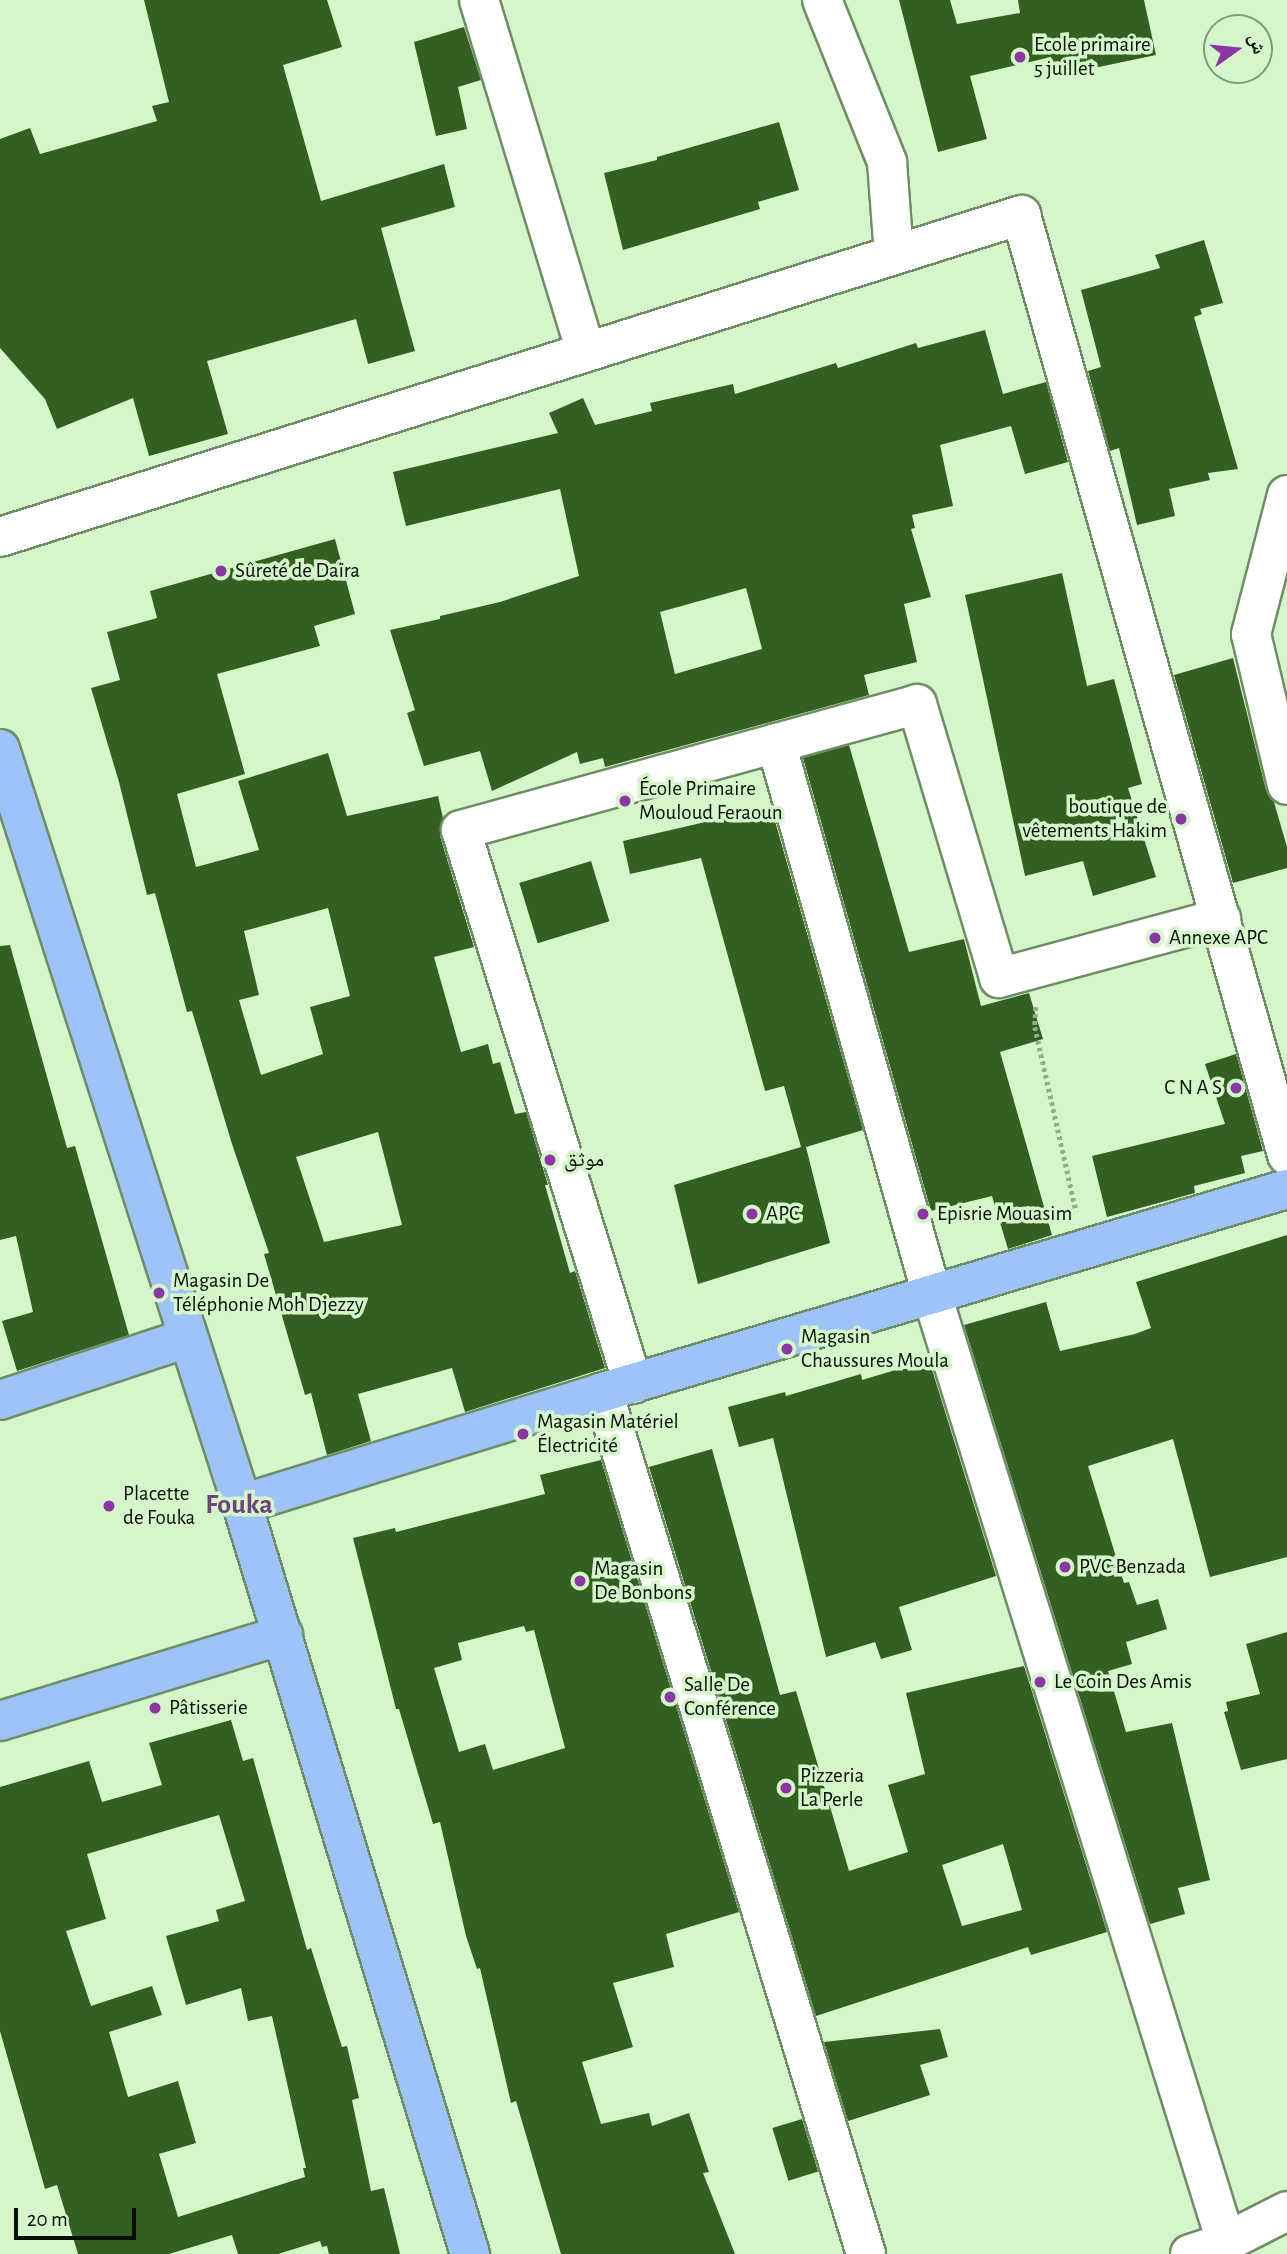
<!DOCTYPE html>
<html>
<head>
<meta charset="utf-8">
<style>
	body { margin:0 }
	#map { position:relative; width:1287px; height:2254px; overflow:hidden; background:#d5f6ca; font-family:"Alegreya Sans","Noto Naskh Arabic",sans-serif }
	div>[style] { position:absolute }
	.building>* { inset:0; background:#336021; transform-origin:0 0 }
	.path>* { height:4.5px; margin-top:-2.25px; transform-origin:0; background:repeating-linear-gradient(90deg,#92ac8a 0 3.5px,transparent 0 7px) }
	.roads { filter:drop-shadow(2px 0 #6f8d65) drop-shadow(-2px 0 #6f8d65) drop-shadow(0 2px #6f8d65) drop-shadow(0 -2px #6f8d65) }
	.minor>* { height:38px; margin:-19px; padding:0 19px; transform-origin:19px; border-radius:19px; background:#fff }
	.major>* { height:38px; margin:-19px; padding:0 19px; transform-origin:19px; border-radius:19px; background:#9ec3f9 }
	.dots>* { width:19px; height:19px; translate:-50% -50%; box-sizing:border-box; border:4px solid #d5f6ca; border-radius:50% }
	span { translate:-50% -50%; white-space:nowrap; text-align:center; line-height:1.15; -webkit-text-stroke:7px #d5f6ca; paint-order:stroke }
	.poi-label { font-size:21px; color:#050f03 }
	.left { translate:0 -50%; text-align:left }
	.right { translate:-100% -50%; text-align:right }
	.district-label { font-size:28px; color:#6e447b; font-weight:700 }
	.north { position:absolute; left:1203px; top:14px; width:70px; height:70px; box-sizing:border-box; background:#d5f6ca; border:2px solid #829a7a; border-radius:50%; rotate:75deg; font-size:19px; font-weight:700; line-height:28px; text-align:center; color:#050f03 }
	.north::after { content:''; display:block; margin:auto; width:24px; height:32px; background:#8b36a4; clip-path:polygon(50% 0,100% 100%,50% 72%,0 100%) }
	.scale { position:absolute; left:14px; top:2208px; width:122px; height:32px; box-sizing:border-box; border:4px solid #050f03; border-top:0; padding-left:9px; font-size:21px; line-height:24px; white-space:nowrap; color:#050f03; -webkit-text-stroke:5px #d5f6ca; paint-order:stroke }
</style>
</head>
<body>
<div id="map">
	<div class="building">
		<i style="clip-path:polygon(144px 0,327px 0,342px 47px,283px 65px,321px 201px,444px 164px,455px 207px,381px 228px,415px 351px,368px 364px,356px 319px,207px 361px,228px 434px,149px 456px,133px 398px,57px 429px,45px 399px,0 348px,0 139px,30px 128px,40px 154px,157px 121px,152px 106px,169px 102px)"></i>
		<i style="clip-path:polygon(899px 0,950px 0,957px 24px,1020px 13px,1018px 0,1144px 0,1156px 55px,1056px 76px,1051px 57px,970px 76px,987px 139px,938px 152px)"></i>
		<i style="clip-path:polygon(464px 27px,481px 80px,458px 87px,467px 129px,436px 136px,414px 42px)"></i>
		<i style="clip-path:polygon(779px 122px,799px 190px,758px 202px,760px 209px,623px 250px,604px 173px,657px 160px,657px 157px)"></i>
		<i style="clip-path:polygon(1204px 240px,1223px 303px,1200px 309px,1202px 314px,1194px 317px,1238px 469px,1208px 473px,1210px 480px,1169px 489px,1175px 516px,1137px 525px,1119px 448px,1110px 451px,1088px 371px,1101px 367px,1081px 290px,1160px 268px,1155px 255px)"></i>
		<i style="clip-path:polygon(evenodd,985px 330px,1003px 394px,1046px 382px,1068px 462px,1025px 474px,1011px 426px,940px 445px,953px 506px,912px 515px,915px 528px,911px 529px,931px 597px,904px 604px,917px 662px,864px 675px,869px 695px,605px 767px,603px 758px,580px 764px,577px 752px,492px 791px,480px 751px,424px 766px,407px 713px,415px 710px,390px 630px,440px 619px,440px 616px,500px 602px,579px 576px,560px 489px,406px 526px,393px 472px,558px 433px,549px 413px,583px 398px,595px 425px,652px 411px,650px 403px,733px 384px,735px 394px,836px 363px,838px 368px,916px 343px,918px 348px,985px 330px,746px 588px,762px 649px,675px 674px,660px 612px,746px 588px)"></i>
		<i style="clip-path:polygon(evenodd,335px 539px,355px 614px,314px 626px,320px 646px,217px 674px,245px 774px,177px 794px,196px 867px,259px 850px,238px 781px,328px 753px,347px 816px,438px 796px,443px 818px,440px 836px,474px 947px,434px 957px,461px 1052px,488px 1044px,493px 1064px,500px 1062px,515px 1114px,526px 1112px,548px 1185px,545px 1185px,570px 1273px,575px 1271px,605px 1368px,465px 1412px,452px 1368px,358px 1394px,371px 1441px,327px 1455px,311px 1393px,305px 1395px,264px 1254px,269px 1253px,232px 1144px,192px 1011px,187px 1012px,155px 893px,147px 895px,119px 782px,91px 688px,120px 680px,107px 632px,157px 618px,150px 591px,335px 539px,328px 908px,350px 996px,310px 1007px,323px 1054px,261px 1075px,239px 1000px,259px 995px,244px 931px,328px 908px,335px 539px,378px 1132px,402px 1225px,324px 1242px,296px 1157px,378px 1132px)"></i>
		<i style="clip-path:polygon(1062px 573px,1087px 686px,1114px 679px,1142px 784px,1128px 788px,1156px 877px,1093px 896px,1083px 861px,1025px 876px,965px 595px)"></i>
		<i style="clip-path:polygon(1233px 658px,1266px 790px,1274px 802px,1287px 847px,1287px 868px,1233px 883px,1174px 675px)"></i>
		<i style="clip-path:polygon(849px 745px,909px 952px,964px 939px,981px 1006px,1029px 993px,1043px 1039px,1000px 1052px,1052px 1235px,1008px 1249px,992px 1196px,931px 1211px,803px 758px)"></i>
		<i style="clip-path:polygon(771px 807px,863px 1130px,806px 1147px,830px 1243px,698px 1284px,674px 1185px,801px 1147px,784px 1086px,765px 1091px,701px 858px,630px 874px,623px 841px)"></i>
		<i style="left:591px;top:861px;width:63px;height:75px;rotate:73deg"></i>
		<i style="clip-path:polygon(10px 945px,67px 1148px,75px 1146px,129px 1335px,17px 1371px,2px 1321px,33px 1312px,16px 1236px,0 1240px,0 946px)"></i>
		<i style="clip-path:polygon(1236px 1054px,1263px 1151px,1241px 1156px,1245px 1173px,1194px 1186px,1195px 1193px,1107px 1217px,1092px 1156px,1225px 1124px,1205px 1064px)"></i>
		<i style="clip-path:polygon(1287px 1235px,1287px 1557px,1210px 1577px,1173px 1439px,1088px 1466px,1124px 1583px,1129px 1582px,1137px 1605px,1158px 1599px,1167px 1629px,1126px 1642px,1132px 1664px,1108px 1671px,1126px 1732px,1172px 1723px,1210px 1880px,1178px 1888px,1185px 1914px,1150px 1924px,964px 1325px,1046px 1302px,1060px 1351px,1135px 1334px,1151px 1328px,1136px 1282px)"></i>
		<i style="clip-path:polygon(929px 1360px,996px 1576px,899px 1607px,912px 1650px,881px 1659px,875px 1642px,826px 1657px,773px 1438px,739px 1447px,728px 1407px,785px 1392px,786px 1396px,861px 1374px,862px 1380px)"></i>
		<i style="clip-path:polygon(evenodd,712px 1449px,780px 1695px,796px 1691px,849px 1871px,908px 1852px,888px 1785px,925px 1774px,906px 1693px,1024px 1666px,1107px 1932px,1031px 1955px,1028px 1947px,816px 2016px,649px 1467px,712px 1449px,1003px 1844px,1022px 1910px,962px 1926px,942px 1865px,1003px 1844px)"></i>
		<i style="clip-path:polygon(evenodd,601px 1460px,739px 1912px,666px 1934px,674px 1967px,613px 1983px,633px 2047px,582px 2062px,601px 2124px,649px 2113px,652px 2126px,689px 2113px,709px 2172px,703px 2173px,735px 2254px,561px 2254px,516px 2101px,511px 2103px,480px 1968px,477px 1969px,466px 1936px,440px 1822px,433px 1824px,399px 1709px,396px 1709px,353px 1538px,395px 1528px,396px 1532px,545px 1494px,540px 1475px,601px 1460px,524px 1626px,526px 1632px,534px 1630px,565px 1748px,493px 1770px,485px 1744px,459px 1752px,434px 1668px,462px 1660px,458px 1643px,524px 1626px)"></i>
		<i style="clip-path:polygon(1287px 1632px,1287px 1759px,1241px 1770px,1224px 1712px,1228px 1711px,1226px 1702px,1260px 1694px,1246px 1644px)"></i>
		<i style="clip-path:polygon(evenodd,231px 1720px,243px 1761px,253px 1758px,307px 1950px,311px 1948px,342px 2047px,347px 2046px,359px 2098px,352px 2100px,371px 2191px,384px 2188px,400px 2254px,329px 2254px,327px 2246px,322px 2247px,320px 2241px,278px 2254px,238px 2254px,232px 2235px,169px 2254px,78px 2254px,57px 2185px,45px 2189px,0 2031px,0 1787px,89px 1761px,102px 1802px,162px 1785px,149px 1743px,231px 1720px,219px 1815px,245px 1901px,216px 1910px,219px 1921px,166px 1936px,186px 2005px,241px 1988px,248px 2021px,272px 2016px,306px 2168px,303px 2168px,305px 2177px,178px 2217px,159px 2154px,196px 2143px,178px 2081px,128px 2097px,109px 2032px,162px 2015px,152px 1986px,91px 2006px,66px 1931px,106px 1919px,87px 1854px,219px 1815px)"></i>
		<i style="clip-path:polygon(940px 2029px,948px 2057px,920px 2065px,930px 2095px,848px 2121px,824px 2042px)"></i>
		<i style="left:802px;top:2119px;width:55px;height:31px;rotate:73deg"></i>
	</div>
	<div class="path">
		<i style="left:1036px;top:1007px;width:20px;rotate:93deg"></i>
		<i style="left:1035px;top:1027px;width:189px;rotate:77.4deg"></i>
	</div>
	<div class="roads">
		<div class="minor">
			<i style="left:479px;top:0;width:368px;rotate:73.1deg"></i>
			<i style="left:822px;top:0;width:175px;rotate:68.1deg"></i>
			<i style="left:887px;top:162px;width:93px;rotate:85.7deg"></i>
			<i style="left:1287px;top:495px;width:144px;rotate:104.5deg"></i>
			<i style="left:1251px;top:634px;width:155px;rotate:76.6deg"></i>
			<i style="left:0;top:537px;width:1071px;rotate:-17.5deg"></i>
			<i style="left:1021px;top:215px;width:977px;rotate:74.2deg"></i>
			<i style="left:776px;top:743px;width:574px;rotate:74.22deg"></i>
			<i style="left:932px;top:1295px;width:992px;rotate:72.75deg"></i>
			<i style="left:633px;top:1384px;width:580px;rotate:-107.25deg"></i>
			<i style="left:461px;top:830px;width:473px;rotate:-15.4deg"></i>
			<i style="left:917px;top:704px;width:286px;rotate:73.3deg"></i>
			<i style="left:999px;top:978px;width:230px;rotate:-15.1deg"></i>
			<i style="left:603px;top:1392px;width:901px;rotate:73.03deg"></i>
			<i style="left:1190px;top:2254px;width:38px;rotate:-18deg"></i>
			<i style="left:1226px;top:2242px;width:68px;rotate:-26.9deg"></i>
		</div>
		<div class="major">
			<i style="left:0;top:749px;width:793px;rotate:72.23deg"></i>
			<i style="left:242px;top:1504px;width:784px;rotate:73.09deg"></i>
			<i style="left:0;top:1400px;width:198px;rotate:-18.3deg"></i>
			<i style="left:242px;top:1504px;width:378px;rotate:-17.2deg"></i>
			<i style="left:603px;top:1392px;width:713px;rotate:-16.53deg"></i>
			<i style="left:0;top:1721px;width:296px;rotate:-16.9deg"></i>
		</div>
	</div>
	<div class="dots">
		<i style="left:1020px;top:57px;background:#8b36a4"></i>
		<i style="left:221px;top:571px;background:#8b36a4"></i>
		<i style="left:625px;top:801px;background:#8b36a4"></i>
		<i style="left:1181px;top:819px;background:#8b36a4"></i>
		<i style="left:1155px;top:938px;background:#8b36a4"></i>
		<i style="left:1236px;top:1088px;background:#8b36a4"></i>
		<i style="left:550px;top:1160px;background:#8b36a4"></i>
		<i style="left:752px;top:1214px;background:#8b36a4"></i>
		<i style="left:923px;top:1214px;background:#8b36a4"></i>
		<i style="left:159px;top:1293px;background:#8b36a4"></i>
		<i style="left:787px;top:1349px;background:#8b36a4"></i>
		<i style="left:523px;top:1434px;background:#8b36a4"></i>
		<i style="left:109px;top:1506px;background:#8b36a4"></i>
		<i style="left:1065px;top:1567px;background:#8b36a4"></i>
		<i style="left:580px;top:1581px;background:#8b36a4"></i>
		<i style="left:1040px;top:1682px;background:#8b36a4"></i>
		<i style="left:670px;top:1697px;background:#8b36a4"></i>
		<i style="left:155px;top:1708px;background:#8b36a4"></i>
		<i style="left:786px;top:1788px;background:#8b36a4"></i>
	</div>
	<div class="poi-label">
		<span class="left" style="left:1034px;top:57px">Ecole primaire<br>5 juillet</span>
		<span class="left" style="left:235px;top:571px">Sûreté de Daïra</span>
		<span class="left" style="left:639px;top:801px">École Primaire<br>Mouloud Feraoun</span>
		<span class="right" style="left:1167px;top:819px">boutique de<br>vêtements Hakim</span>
		<span class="left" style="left:1169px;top:938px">Annexe APC</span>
		<span class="right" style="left:1222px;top:1088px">C N A S</span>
		<span class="left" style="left:564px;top:1160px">موثق</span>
		<span class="left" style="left:766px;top:1214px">APC</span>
		<span class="left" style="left:937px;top:1214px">Episrie Mouasim</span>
		<span class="left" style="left:173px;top:1293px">Magasin De<br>Téléphonie Moh Djezzy</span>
		<span class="left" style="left:801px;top:1349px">Magasin<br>Chaussures Moula</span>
		<span class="left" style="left:537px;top:1434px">Magasin Matériel<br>Électricité</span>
		<span class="left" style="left:123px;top:1506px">Placette<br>de Fouka</span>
		<span class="left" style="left:1079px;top:1567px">PVC Benzada</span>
		<span class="left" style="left:594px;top:1581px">Magasin<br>De Bonbons</span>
		<span class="left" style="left:1054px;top:1682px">Le Coin Des Amis</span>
		<span class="left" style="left:684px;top:1697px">Salle De<br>Conférence</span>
		<span class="left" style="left:169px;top:1708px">Pâtisserie</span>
		<span class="left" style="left:800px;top:1788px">Pizzeria<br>La Perle</span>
	</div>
	<div class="district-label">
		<span style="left:239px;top:1505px">Fouka</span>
	</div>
	<div class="north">ش</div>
	<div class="scale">20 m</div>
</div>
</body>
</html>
